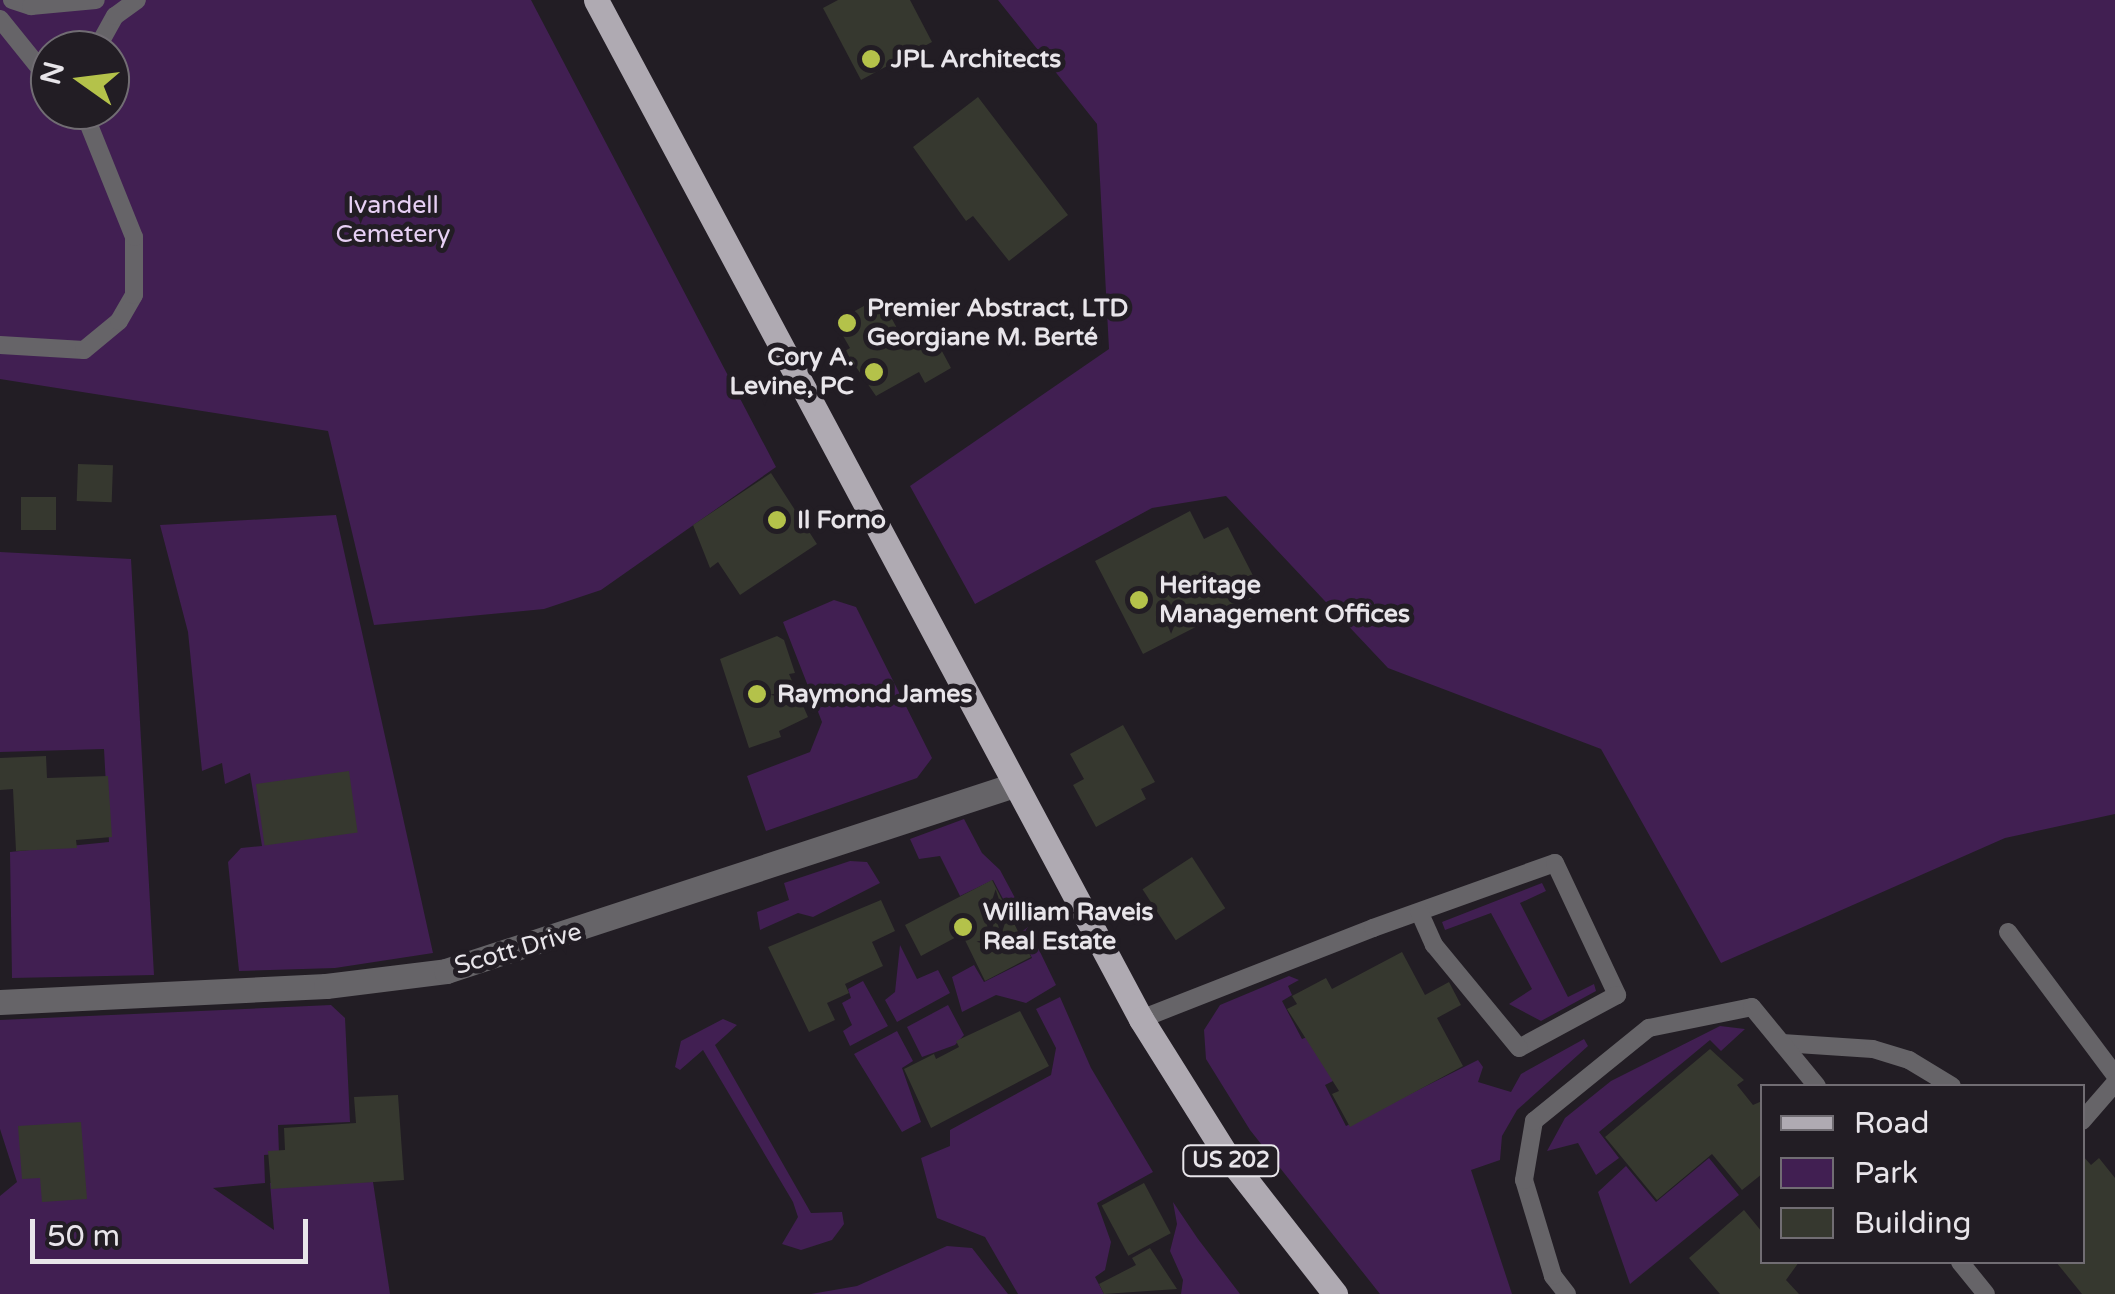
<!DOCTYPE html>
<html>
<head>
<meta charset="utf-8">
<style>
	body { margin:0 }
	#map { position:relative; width:2115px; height:1294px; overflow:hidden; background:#221d24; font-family:"Varela Round",sans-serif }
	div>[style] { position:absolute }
	.green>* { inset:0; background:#411f52 }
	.building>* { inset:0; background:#36382f; transform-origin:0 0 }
	.lane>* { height:18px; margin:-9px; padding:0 9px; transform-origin:9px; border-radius:9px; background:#666468 }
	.street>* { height:25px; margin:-12.5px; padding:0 12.5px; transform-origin:12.5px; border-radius:12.5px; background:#666468 }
	.primary>* { height:25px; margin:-12.5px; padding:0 12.5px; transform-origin:12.5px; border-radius:12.5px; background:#afaab2 }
	.dots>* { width:28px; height:28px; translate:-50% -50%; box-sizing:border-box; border:5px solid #221d24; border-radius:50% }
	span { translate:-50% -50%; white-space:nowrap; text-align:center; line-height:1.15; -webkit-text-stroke:10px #221d24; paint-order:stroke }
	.shield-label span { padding:2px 8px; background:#221d24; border:2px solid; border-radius:8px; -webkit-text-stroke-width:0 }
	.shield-label { font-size:22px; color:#e8e5ea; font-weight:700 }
	.poi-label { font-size:25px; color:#e8e5ea; font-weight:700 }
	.left { translate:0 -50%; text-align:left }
	.right { translate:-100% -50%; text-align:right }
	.park-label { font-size:25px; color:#e7d0f4 }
	.street-label { font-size:25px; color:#e8e5ea }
	.legend { position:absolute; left:1760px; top:1084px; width:325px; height:180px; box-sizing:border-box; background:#221d24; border:2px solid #716d73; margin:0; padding:12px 18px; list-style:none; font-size:30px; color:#e8e5ea }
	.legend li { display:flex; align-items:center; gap:20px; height:50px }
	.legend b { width:50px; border:2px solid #716d73 }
	.north { position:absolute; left:30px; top:30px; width:100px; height:100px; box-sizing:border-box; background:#221d24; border:2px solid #716d73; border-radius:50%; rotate:284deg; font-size:28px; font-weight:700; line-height:40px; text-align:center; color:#e8e5ea }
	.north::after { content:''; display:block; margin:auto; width:35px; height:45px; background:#b4c24a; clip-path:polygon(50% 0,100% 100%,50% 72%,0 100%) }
	.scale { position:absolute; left:30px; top:1219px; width:278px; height:45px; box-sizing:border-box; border:5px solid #e8e5ea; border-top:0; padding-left:12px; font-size:30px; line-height:35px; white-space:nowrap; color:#e8e5ea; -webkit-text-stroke:8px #221d24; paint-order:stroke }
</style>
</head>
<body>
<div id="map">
	<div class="green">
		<i style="clip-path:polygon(evenodd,0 0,531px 0,776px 467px,601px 590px,544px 609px,374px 625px,328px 431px,0 379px,0 0,50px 50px,110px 50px,110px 110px,50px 110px,50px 50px)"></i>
		<i style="clip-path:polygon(998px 0,2115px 0,2115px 814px,2005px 838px,1721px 963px,1601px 749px,1388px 668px,1226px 496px,1152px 508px,975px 604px,910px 486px,1109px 349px,1097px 124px)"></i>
		<i style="clip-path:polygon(336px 515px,433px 953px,335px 968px,239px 971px,228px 862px,241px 848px,262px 846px,250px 773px,225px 784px,222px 763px,202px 771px,188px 632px,160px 525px)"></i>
		<i style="clip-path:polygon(0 552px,131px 559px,154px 975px,12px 978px,10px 852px,109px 842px,104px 749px,0 752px)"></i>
		<i style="clip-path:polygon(834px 600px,856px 607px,932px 758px,917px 778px,766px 831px,747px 776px,810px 752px,822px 722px,783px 622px)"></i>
		<i style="clip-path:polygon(964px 819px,982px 853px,1000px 870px,1021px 909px,1010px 912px,993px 880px,960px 896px,940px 856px,919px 859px,910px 839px)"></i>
		<i style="clip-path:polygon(850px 861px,867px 862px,880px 883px,813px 917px,798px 913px,760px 930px,757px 912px,789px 900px,784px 883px)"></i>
		<i style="clip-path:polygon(1542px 883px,1546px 891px,1520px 903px,1568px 997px,1594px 984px,1596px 991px,1541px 1021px,1509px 1004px,1532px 989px,1491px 913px,1445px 930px,1442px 922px)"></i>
		<i style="clip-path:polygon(1028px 927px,1056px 985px,1026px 1003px,996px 995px,962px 1012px,952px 977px,974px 965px,984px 982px,1032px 958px,1020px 933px)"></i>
		<i style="clip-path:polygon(900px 945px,917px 979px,938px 970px,950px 993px,897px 1022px,885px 1000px,895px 992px)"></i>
		<i style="clip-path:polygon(1289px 976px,1299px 980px,1288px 986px,1292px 995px,1282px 1001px,1302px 1039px,1312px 1035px,1335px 1080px,1325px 1085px,1346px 1126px,1478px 1060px,1483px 1067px,1478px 1082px,1511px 1092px,1521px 1074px,1584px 1039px,1588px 1046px,1517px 1110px,1502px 1136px,1500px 1160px,1471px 1170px,1512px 1294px,1380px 1294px,1250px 1130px,1206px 1059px,1204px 1030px,1220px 1005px)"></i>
		<i style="clip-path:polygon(863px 981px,888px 1026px,850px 1046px,843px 1031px,852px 1025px,842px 1003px,851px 998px,848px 989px)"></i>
		<i style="clip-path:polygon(1060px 997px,1091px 1068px,1153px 1172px,1097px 1203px,1111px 1242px,1105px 1270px,1095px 1277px,1104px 1294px,1018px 1294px,985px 1237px,937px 1218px,921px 1158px,950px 1146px,950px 1130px,1051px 1075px,1056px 1048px,1036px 1009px)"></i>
		<i style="clip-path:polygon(331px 1005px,345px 1018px,350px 1122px,278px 1125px,279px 1154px,264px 1155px,265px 1183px,213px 1188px,274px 1230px,270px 1183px,373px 1182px,390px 1294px,0 1294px,0 1196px,17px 1182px,0 1129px,0 1020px)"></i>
		<i style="clip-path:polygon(948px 1005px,964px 1035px,955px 1045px,922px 1057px,907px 1027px)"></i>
		<i style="clip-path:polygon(723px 1019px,737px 1025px,715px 1045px,811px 1213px,842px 1212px,844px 1224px,832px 1240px,801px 1250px,782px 1244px,798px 1217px,793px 1202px,703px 1050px,680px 1070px,675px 1067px,681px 1041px)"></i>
		<i style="clip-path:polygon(1720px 1026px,1745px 1029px,1721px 1051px,1710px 1040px,1599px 1132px,1619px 1158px,1596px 1175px,1578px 1143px,1547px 1151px,1565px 1118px,1611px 1081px)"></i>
		<i style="clip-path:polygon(897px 1031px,913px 1061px,902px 1068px,921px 1122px,902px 1132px,854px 1054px)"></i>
		<i style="clip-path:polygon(1709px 1158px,1739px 1195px,1630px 1284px,1598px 1192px,1626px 1166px,1656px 1202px)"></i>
		<i style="clip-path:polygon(1173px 1202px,1198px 1239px,1240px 1294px,1181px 1294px,1183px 1280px,1170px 1251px,1177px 1224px)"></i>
		<i style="clip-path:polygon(947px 1246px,972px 1248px,1008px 1294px,811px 1294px,857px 1286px)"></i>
	</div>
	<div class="building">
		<i style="clip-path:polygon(838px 0,910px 0,932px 42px,861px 80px,823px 8px)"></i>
		<i style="clip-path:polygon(978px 97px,1068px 215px,1009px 261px,973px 216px,966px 221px,913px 147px)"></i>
		<i style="clip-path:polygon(880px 297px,904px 341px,929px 327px,951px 368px,925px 383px,919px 372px,876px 396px,845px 351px,850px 348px,835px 322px)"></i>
		<i style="left:78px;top:464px;width:35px;height:37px;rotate:2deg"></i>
		<i style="clip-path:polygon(771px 473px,817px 544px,740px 595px,718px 562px,710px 568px,693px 525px)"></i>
		<i style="left:21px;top:497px;width:35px;height:33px"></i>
		<i style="clip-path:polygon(1190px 511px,1204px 539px,1228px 527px,1262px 593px,1143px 654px,1095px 561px)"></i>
		<i style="clip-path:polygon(777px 636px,784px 640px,795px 673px,789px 674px,808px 717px,779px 731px,781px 737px,749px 748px,720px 659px)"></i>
		<i style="clip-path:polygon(1123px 725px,1155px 782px,1141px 789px,1146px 799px,1096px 827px,1073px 785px,1084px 779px,1070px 754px)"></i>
		<i style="clip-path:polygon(46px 756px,47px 778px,108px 776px,112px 837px,76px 840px,77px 848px,16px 851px,13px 789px,0 790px,0 758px)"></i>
		<i style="left:349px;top:771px;width:62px;height:94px;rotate:82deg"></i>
		<i style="left:1192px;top:857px;width:61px;height:59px;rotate:57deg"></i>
		<i style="clip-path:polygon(992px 880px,1031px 957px,985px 981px,962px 934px,921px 956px,905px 925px)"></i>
		<i style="clip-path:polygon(881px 900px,895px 931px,872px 942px,883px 966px,845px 984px,849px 993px,827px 1003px,835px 1020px,809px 1032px,768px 947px)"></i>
		<i style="clip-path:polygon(1402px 952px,1425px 995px,1449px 982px,1461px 1005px,1437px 1018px,1463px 1066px,1350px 1127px,1332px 1094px,1339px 1091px,1287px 1009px,1297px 1004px,1292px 996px,1326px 978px,1332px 989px)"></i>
		<i style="clip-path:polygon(1020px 1011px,1049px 1066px,931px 1128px,904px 1069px,934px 1054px,936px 1059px,959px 1047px,956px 1041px)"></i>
		<i style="clip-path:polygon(1710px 1049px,1744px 1080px,1737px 1085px,1753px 1105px,1762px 1101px,1762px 1174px,1742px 1190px,1712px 1154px,1657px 1200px,1605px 1137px)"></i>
		<i style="clip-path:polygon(398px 1095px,404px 1180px,271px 1189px,268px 1151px,285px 1150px,284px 1128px,356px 1123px,354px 1097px)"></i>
		<i style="clip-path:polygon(81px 1122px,87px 1199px,42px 1202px,40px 1178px,22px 1179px,18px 1126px)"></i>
		<i style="clip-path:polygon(2082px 1155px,2091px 1165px,2099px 1158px,2115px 1178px,2115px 1294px,2082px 1294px,2056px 1262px,2082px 1262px)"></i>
		<i style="left:1144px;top:1183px;width:57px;height:48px;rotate:62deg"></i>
		<i style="clip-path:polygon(1744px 1210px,1762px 1232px,1762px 1262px,1799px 1262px,1786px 1280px,1799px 1294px,1720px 1294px,1689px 1258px)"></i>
		<i style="clip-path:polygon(1150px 1248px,1177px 1289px,1104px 1294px,1099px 1284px,1136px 1265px,1132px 1258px)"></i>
	</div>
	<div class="lane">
		<i style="left:12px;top:0;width:20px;rotate:18deg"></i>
		<i style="left:31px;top:6px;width:65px;rotate:-5.3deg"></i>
		<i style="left:0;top:19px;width:80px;rotate:51.1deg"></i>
		<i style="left:96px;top:50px;width:39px;rotate:-61deg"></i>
		<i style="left:115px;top:16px;width:27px;rotate:-36deg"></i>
		<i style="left:0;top:345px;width:84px;rotate:3.4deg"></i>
		<i style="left:84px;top:350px;width:45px;rotate:-39.6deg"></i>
		<i style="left:119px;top:321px;width:30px;rotate:-60deg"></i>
		<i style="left:134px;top:295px;width:58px;rotate:-90deg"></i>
		<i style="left:134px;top:237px;width:137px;rotate:-111.9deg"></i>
		<i style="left:2008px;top:932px;width:179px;rotate:53.2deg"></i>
		<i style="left:1141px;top:1019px;width:249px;rotate:-21.4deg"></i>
		<i style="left:1373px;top:928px;width:193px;rotate:-19.7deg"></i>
		<i style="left:1555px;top:863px;width:146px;rotate:64.8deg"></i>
		<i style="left:1617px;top:995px;width:111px;rotate:151.6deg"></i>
		<i style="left:1519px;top:1048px;width:134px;rotate:-129.5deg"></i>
		<i style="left:1434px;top:945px;width:36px;rotate:-114deg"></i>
		<i style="left:1782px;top:1043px;width:91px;rotate:3.8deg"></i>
		<i style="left:1873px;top:1049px;width:38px;rotate:17deg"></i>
		<i style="left:1909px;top:1060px;width:50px;rotate:31.2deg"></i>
		<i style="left:2082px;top:1121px;width:50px;rotate:-49deg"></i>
		<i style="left:1960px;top:1262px;width:41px;rotate:50.9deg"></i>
		<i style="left:1567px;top:1294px;width:23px;rotate:-128deg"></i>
		<i style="left:1553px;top:1276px;width:100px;rotate:-106.8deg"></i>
		<i style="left:1524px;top:1180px;width:60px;rotate:-80.4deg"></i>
		<i style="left:1534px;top:1121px;width:148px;rotate:-39deg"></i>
		<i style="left:1649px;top:1028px;width:105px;rotate:-11.5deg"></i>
		<i style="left:1752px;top:1007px;width:102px;rotate:50.6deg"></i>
	</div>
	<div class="street">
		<i style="left:0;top:1002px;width:326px;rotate:-2.8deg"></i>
		<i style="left:326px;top:986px;width:121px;rotate:-7.1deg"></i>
		<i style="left:446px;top:971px;width:598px;rotate:-18.13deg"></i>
	</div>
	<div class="primary">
		<i style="left:596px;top:0;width:1156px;rotate:61.86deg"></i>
		<i style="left:1141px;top:1019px;width:158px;rotate:57.9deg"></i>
		<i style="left:1225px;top:1153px;width:179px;rotate:52deg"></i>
	</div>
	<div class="dots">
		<i style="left:871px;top:59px;background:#b4c24a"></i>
		<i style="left:847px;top:323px;background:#b4c24a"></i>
		<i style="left:874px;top:372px;background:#b4c24a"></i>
		<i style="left:777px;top:520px;background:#b4c24a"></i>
		<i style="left:1139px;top:600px;background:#b4c24a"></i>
		<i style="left:757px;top:694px;background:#b4c24a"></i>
		<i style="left:963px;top:927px;background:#b4c24a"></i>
	</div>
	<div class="shield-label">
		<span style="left:1231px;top:1161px">US 202</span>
	</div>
	<div class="poi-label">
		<span class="left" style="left:891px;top:59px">JPL Architects</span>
		<span class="left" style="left:867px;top:323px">Premier Abstract, LTD<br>Georgiane M. Berté</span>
		<span class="right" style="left:854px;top:372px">Cory A.<br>Levine, PC</span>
		<span class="left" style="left:797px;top:520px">Il Forno</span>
		<span class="left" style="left:1159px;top:600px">Heritage<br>Management Offices</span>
		<span class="left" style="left:777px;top:694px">Raymond James</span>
		<span class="left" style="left:983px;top:927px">William Raveis<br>Real Estate</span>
	</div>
	<div class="park-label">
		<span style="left:393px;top:220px">Ivandell<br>Cemetery</span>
	</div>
	<div class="street-label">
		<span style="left:518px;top:949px;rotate:-16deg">Scott Drive</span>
	</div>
	<ul class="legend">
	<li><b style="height:12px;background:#afaab2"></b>Road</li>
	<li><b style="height:28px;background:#411f52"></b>Park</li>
	<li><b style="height:28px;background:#36382f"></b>Building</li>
	</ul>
	<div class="north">N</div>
	<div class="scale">50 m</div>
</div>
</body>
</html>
